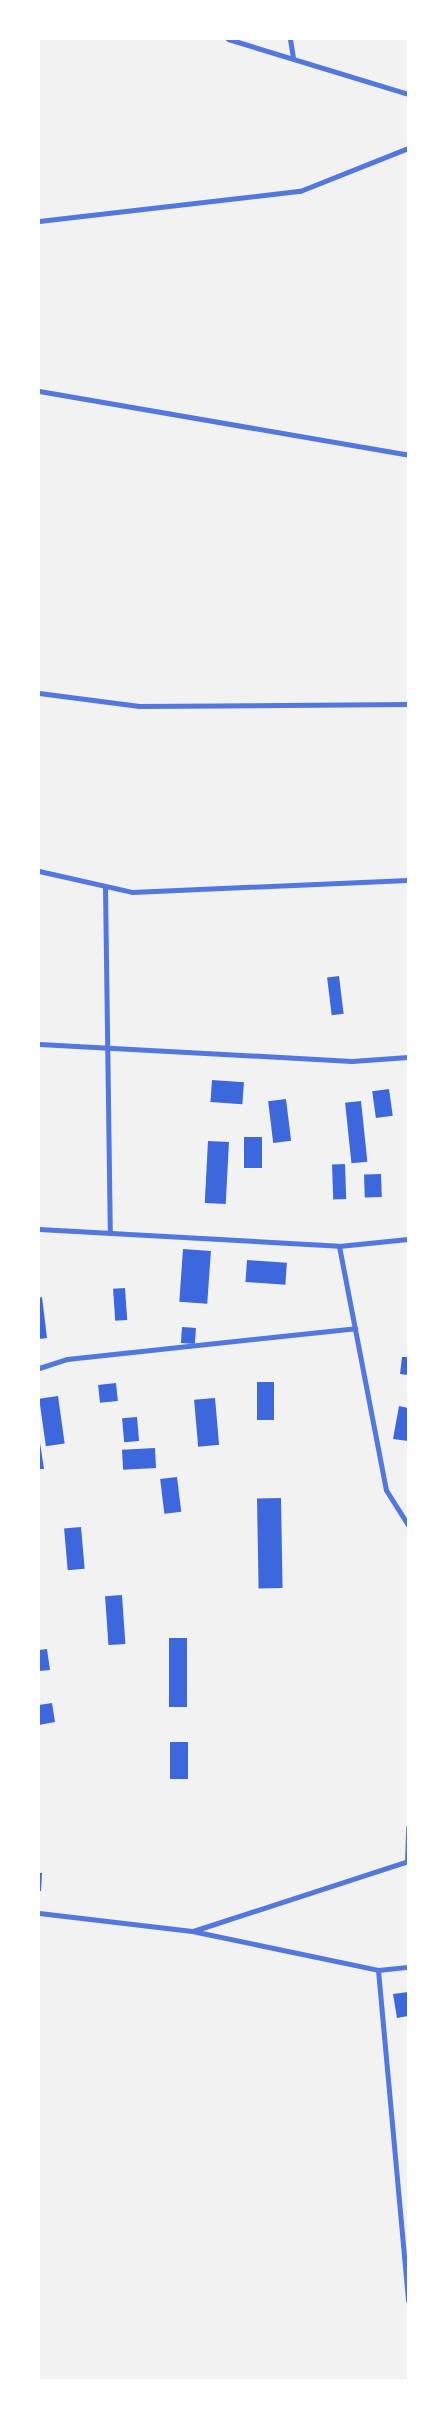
<!DOCTYPE html>
<html>
<head>
<meta charset="utf-8">
<style>
	body { margin:0 }
	#map { position:relative; width:447px; height:2419px; overflow:hidden; background:#f2f2f2; font-family:"Public Sans",sans-serif }
	div>[style] { position:absolute }
	.building>* { inset:0; background:#3d67dc; transform-origin:0 0 }
	.minor>* { height:5px; margin:-2.5px; padding:0 2.5px; transform-origin:2.5px; border-radius:2.5px; background:#5277de }
	span { translate:-50% -50%; white-space:nowrap; text-align:center; line-height:1.15; -webkit-text-stroke:4.5px #fff; paint-order:stroke }
	.frame { position:absolute; inset:0; border:40px solid #fff; pointer-events:none }
</style>
</head>
<body>
<div id="map">
	<div class="building">
		<i style="left:339px;top:976px;width:38px;height:12px;rotate:83deg"></i>
		<i style="left:212px;top:1080px;width:32px;height:22px;rotate:4deg"></i>
		<i style="left:389px;top:1089px;width:27px;height:17px;rotate:82deg"></i>
		<i style="left:286px;top:1099px;width:42px;height:18px;rotate:83deg"></i>
		<i style="left:361px;top:1101px;width:61px;height:16px;rotate:84deg"></i>
		<i style="left:244px;top:1137px;width:18px;height:31px"></i>
		<i style="left:208px;top:1141px;width:21px;height:62px;rotate:3deg"></i>
		<i style="left:345px;top:1164px;width:35px;height:13px;rotate:88deg"></i>
		<i style="left:381px;top:1174px;width:23px;height:17px;rotate:88deg"></i>
		<i style="left:183px;top:1249px;width:28px;height:53px;rotate:4deg"></i>
		<i style="left:247px;top:1260px;width:40px;height:22px;rotate:4deg"></i>
		<i style="left:125px;top:1288px;width:32px;height:12px;rotate:86deg"></i>
		<i style="clip-path:polygon(42px 1297px,47px 1338px,39px 1339px,39px 1298px)"></i>
		<i style="left:182px;top:1327px;width:14px;height:16px;rotate:4deg"></i>
		<i style="clip-path:polygon(402px 1357px,408px 1357px,408px 1375px,400px 1374px)"></i>
		<i style="left:257px;top:1382px;width:17px;height:38px"></i>
		<i style="left:116px;top:1383px;width:18px;height:18px;rotate:84deg"></i>
		<i style="left:58px;top:1396px;width:48px;height:19px;rotate:82deg"></i>
		<i style="left:215px;top:1398px;width:47px;height:21px;rotate:85deg"></i>
		<i style="clip-path:polygon(399px 1406px,408px 1408px,408px 1441px,393px 1439px)"></i>
		<i style="left:137px;top:1417px;width:24px;height:15px;rotate:85deg"></i>
		<i style="clip-path:polygon(40px 1443px,44px 1469px,39px 1469px,39px 1444px)"></i>
		<i style="left:155px;top:1448px;width:20px;height:33px;rotate:87deg"></i>
		<i style="left:177px;top:1477px;width:35px;height:17px;rotate:83deg"></i>
		<i style="left:281px;top:1498px;width:90px;height:24px;rotate:89deg"></i>
		<i style="left:81px;top:1527px;width:42px;height:17px;rotate:85deg"></i>
		<i style="left:122px;top:1595px;width:49px;height:17px;rotate:86deg"></i>
		<i style="left:169px;top:1638px;width:18px;height:69px"></i>
		<i style="clip-path:polygon(47px 1649px,50px 1670px,39px 1671px,39px 1650px)"></i>
		<i style="clip-path:polygon(52px 1703px,55px 1722px,39px 1725px,39px 1705px)"></i>
		<i style="left:170px;top:1742px;width:18px;height:37px"></i>
		<i style="clip-path:polygon(39px 1873px,42px 1873px,41px 1891px,39px 1891px)"></i>
		<i style="clip-path:polygon(408px 1992px,408px 2016px,397px 2018px,393px 1994px)"></i>
	</div>
	<div class="minor">
		<i style="left:228px;top:39px;width:188px;rotate:17deg"></i>
		<i style="left:290px;top:39px;width:20px;rotate:81deg"></i>
		<i style="left:39px;top:221px;width:263px;rotate:-6.6deg"></i>
		<i style="left:300px;top:191px;width:116px;rotate:-21.7deg"></i>
		<i style="left:39px;top:391px;width:375px;rotate:9.8deg"></i>
		<i style="left:39px;top:693px;width:101px;rotate:7.4deg"></i>
		<i style="left:139px;top:706px;width:269px;rotate:-0.4deg"></i>
		<i style="left:39px;top:871px;width:95px;rotate:12.7deg"></i>
		<i style="left:132px;top:892px;width:276px;rotate:-2.5deg"></i>
		<i style="left:105px;top:887px;width:346px;rotate:89.2deg"></i>
		<i style="left:39px;top:1044px;width:313px;rotate:3.1deg"></i>
		<i style="left:352px;top:1061px;width:56px;rotate:-4.1deg"></i>
		<i style="left:39px;top:1229px;width:300px;rotate:3.2deg"></i>
		<i style="left:339px;top:1246px;width:69px;rotate:-5.8deg"></i>
		<i style="left:339px;top:1246px;width:248px;rotate:79.1deg"></i>
		<i style="left:386px;top:1490px;width:41px;rotate:57.8deg"></i>
		<i style="left:39px;top:1368px;width:29px;rotate:-18deg"></i>
		<i style="left:67px;top:1359px;width:290px;rotate:-6.1deg"></i>
		<i style="left:407px;top:1862px;width:35px;rotate:-88deg"></i>
		<i style="left:39px;top:1913px;width:154px;rotate:6.7deg"></i>
		<i style="left:192px;top:1931px;width:190px;rotate:11.8deg"></i>
		<i style="left:378px;top:1970px;width:30px;rotate:-6deg"></i>
		<i style="left:193px;top:1931px;width:226px;rotate:-18deg"></i>
		<i style="left:378px;top:1970px;width:332px;rotate:84.8deg"></i>
	</div>
	<div class="frame"></div>
</div>
</body>
</html>
